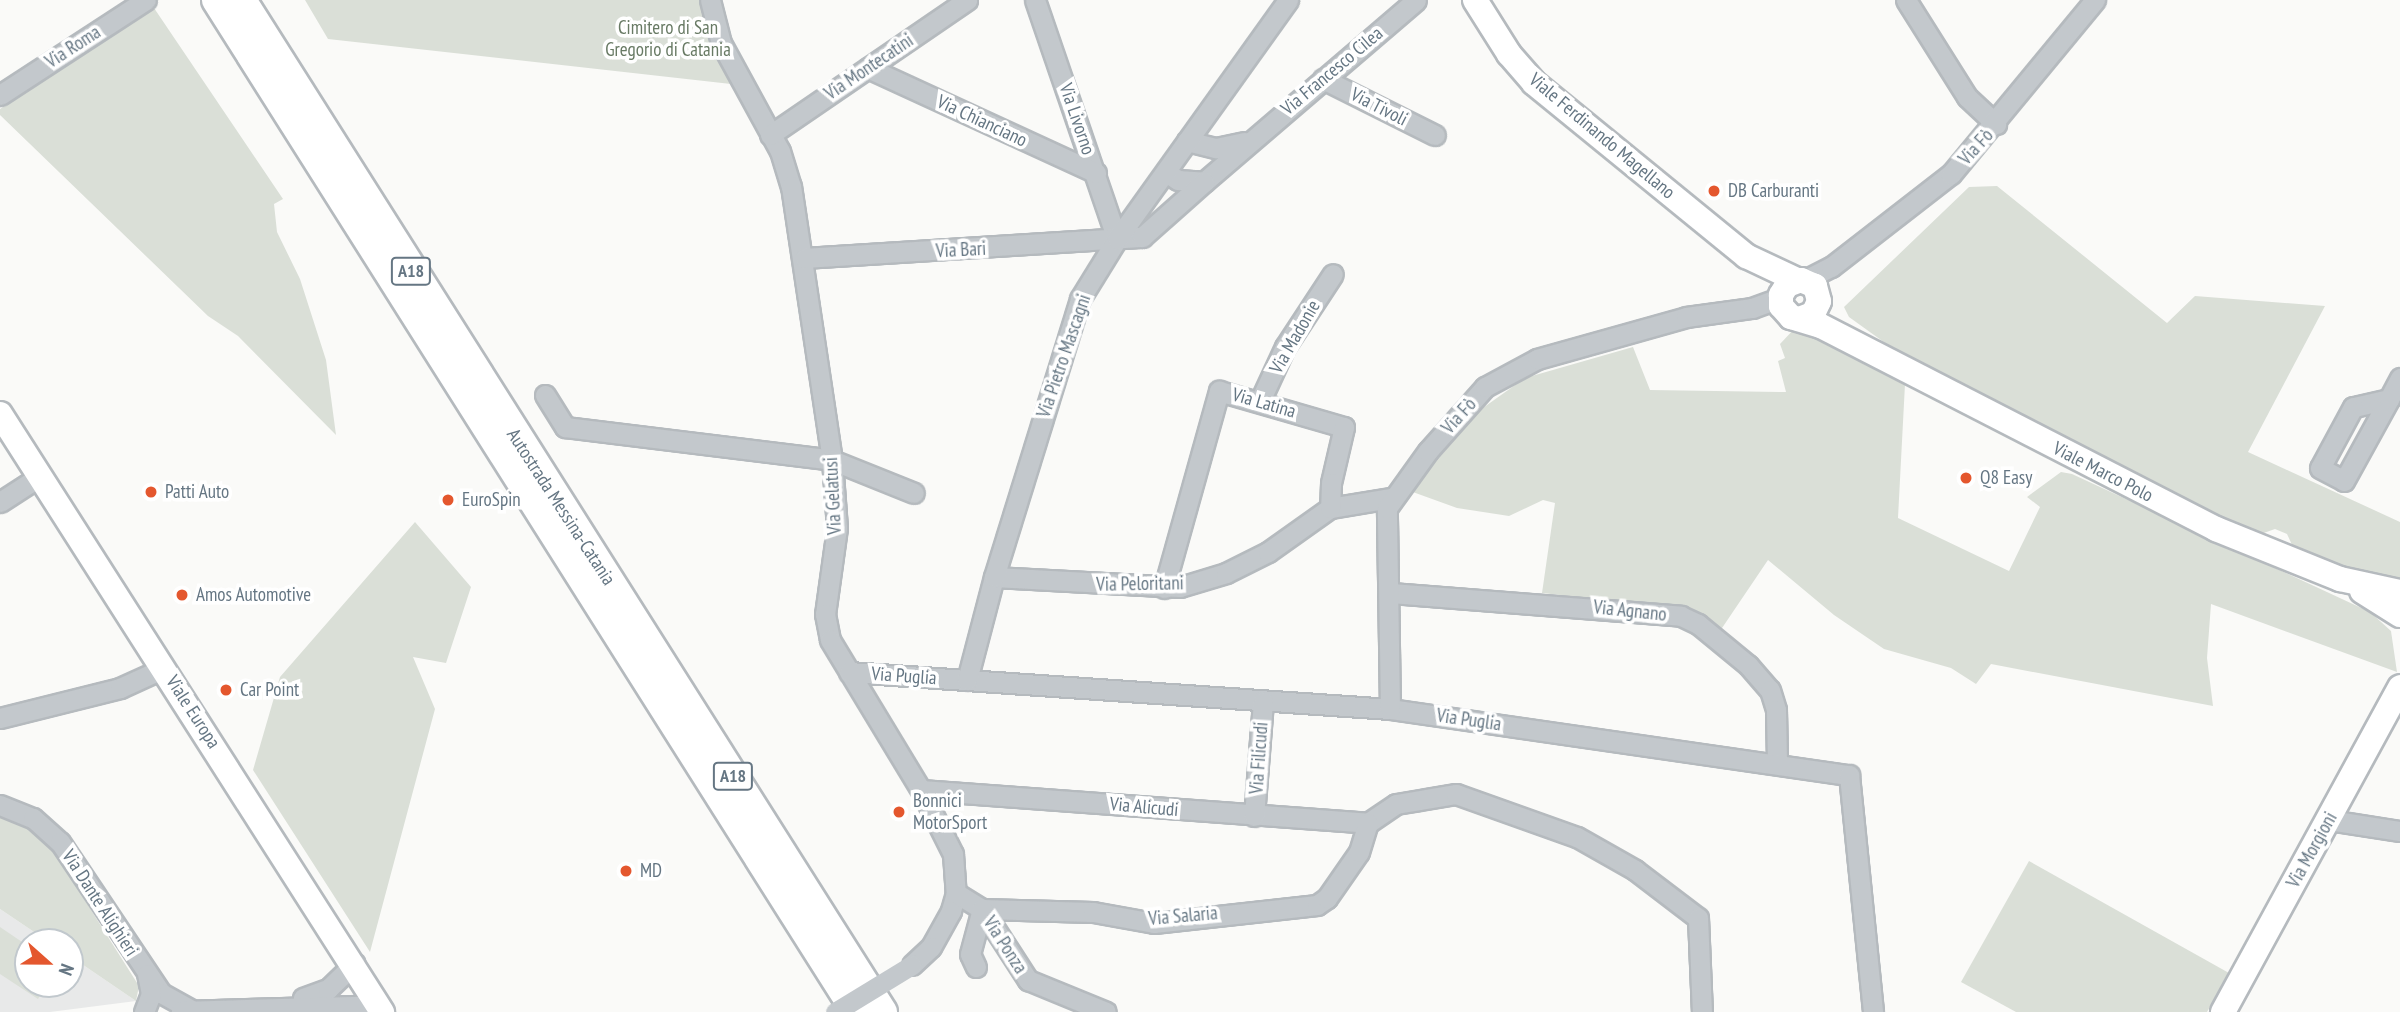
<!DOCTYPE html>
<html>
<head>
<meta charset="utf-8">
<style>
	body { margin:0 }
	#map { position:relative; width:2400px; height:1012px; overflow:hidden; background:#fafaf8; font-family:"PT Sans Narrow",sans-serif }
	div>[style] { position:absolute }
	.built>* { inset:0; background:#e8e9e9 }
	.green>* { inset:0; background:#dadfd7 }
	.roads { filter:drop-shadow(2px 0 #b5babe) drop-shadow(-2px 0 #b5babe) drop-shadow(0 2px #b5babe) drop-shadow(0 -2px #b5babe) }
	.minor>* { height:19px; margin:-9.5px; padding:0 9.5px; transform-origin:9.5px; border-radius:9.5px; background:#c3c8cc }
	.major>* { height:24px; margin:-12px; padding:0 12px; transform-origin:12px; border-radius:12px; background:#fff }
	.highway>* { height:28px; margin:-14px; padding:0 14px; transform-origin:14px; border-radius:14px; background:#fff }
	.minor-bridge>* { height:19px; margin:-9.5px; padding:0 9.5px; transform-origin:9.5px; border-radius:9.5px; background:#c3c8cc }
	.dots>* { width:19px; height:19px; translate:-50% -50%; box-sizing:border-box; border:4px solid #fff; border-radius:50% }
	span { translate:-50% -50%; white-space:nowrap; text-align:center; line-height:1.15; -webkit-text-stroke:7px #fff; paint-order:stroke }
	.shield-label span { padding:2px 5px; background:#fff; border:2px solid; border-radius:5px; -webkit-text-stroke-width:0 }
	.shield-label { font-size:18px; color:#657683; font-weight:700 }
	.park-label { font-size:19px; color:#687a64 }
	.street-label { font-size:19px; color:#657683 }
	.poi-label { font-size:19px; color:#657683 }
	.left { translate:0 -50%; text-align:left }
	.north { position:absolute; left:14px; top:928px; width:70px; height:70px; box-sizing:border-box; background:#fff; border:2px solid #c1c8cd; border-radius:50%; rotate:111deg; font-size:19px; font-weight:700; line-height:28px; text-align:center; color:#657683 }
	.north::after { content:''; display:block; margin:auto; width:24px; height:32px; background:#e4572e; clip-path:polygon(50% 0,100% 100%,50% 72%,0 100%) }
</style>
</head>
<body>
<div id="map">
	<div class="built">
		<i style="clip-path:polygon(0 909px,49px 942px,28px 942px,28px 984px,70px 984px,70px 956px,136px 1001px,50px 1012px,0 1012px)"></i>
	</div>
	<div class="green">
		<i style="clip-path:polygon(305px 0,702px 0,716px 51px,731px 84px,328px 39px)"></i>
		<i style="clip-path:polygon(154px 8px,283px 199px,274px 204px,277px 232px,300px 279px,326px 360px,336px 435px,238px 336px,208px 316px,0 115px,0 109px)"></i>
		<i style="clip-path:polygon(1997px 186px,2167px 323px,2195px 296px,2325px 306px,2248px 452px,2400px 522px,2400px 585px,2379px 583px,2293px 547px,2287px 534px,2275px 529px,2258px 535px,1906px 358px,1849px 317px,1844px 307px,1969px 187px)"></i>
		<i style="clip-path:polygon(1796px 327px,1905px 384px,1898px 518px,2009px 571px,2040px 507px,2027px 497px,2061px 472px,2072px 474px,2370px 612px,2391px 631px,2397px 672px,2211px 604px,2207px 658px,2213px 706px,1991px 664px,1976px 684px,1951px 668px,1884px 649px,1834px 615px,1768px 560px,1720px 631px,1687px 609px,1542px 593px,1555px 503px,1543px 500px,1509px 516px,1457px 508px,1410px 491px,1480px 410px,1525px 378px,1633px 347px,1650px 390px,1786px 392px,1778px 361px,1785px 358px,1780px 344px)"></i>
		<i style="clip-path:polygon(415px 522px,471px 587px,446px 663px,413px 657px,435px 709px,370px 952px,253px 770px,280px 677px)"></i>
		<i style="clip-path:polygon(0 815px,20px 822px,55px 853px,139px 986px,136px 1001px,70px 956px,70px 942px,49px 942px,0 909px)"></i>
		<i style="clip-path:polygon(2029px 861px,2229px 973px,2207px 1012px,2016px 1012px,1961px 982px)"></i>
		<i style="clip-path:polygon(0 927px,28px 946px,28px 984px,47px 984px,38px 999px,0 974px)"></i>
	</div>
	<div class="roads">
		<div class="minor">
			<i style="left:710px;top:0;width:44px;rotate:75.7deg"></i>
			<i style="left:721px;top:43px;width:123px;rotate:61.4deg"></i>
			<i style="left:780px;top:151px;width:37px;rotate:73deg"></i>
			<i style="left:791px;top:186px;width:277px;rotate:81.5deg"></i>
			<i style="left:832px;top:460px;width:68px;rotate:85.8deg"></i>
			<i style="left:837px;top:528px;width:87px;rotate:97.9deg"></i>
			<i style="left:825px;top:614px;width:26px;rotate:79deg"></i>
			<i style="left:830px;top:640px;width:175px;rotate:58.8deg"></i>
			<i style="left:921px;top:790px;width:72px;rotate:63.4deg"></i>
			<i style="left:953px;top:854px;width:39px;rotate:86deg"></i>
			<i style="left:956px;top:893px;width:19px;rotate:106deg"></i>
			<i style="left:951px;top:911px;width:41px;rotate:119.1deg"></i>
			<i style="left:931px;top:947px;width:26px;rotate:137deg"></i>
			<i style="left:1035px;top:0;width:253px;rotate:71.1deg"></i>
			<i style="left:1906px;top:0;width:115px;rotate:57.8deg"></i>
			<i style="left:1967px;top:97px;width:40px;rotate:43deg"></i>
			<i style="left:868px;top:68px;width:251px;rotate:24.7deg"></i>
			<i style="left:1323px;top:79px;width:125px;rotate:26.6deg"></i>
			<i style="left:0;top:95px;width:174px;rotate:-33.1deg"></i>
			<i style="left:770px;top:135px;width:239px;rotate:-34.4deg"></i>
			<i style="left:1187px;top:141px;width:30px;rotate:14deg"></i>
			<i style="left:1216px;top:148px;width:29px;rotate:-12deg"></i>
			<i style="left:1166px;top:172px;width:14px;rotate:34deg"></i>
			<i style="left:1178px;top:180px;width:26px;rotate:4deg"></i>
			<i style="left:1204px;top:182px;width:279px;rotate:-40.6deg"></i>
			<i style="left:805px;top:258px;width:338px;rotate:-3.6deg"></i>
			<i style="left:1142px;top:237px;width:83px;rotate:-41.6deg"></i>
			<i style="left:1805px;top:280px;width:29px;rotate:-27deg"></i>
			<i style="left:1831px;top:267px;width:152px;rotate:-37.8deg"></i>
			<i style="left:1951px;top:174px;width:226px;rotate:-50.4deg"></i>
			<i style="left:545px;top:395px;width:38px;rotate:58deg"></i>
			<i style="left:565px;top:427px;width:269px;rotate:7deg"></i>
			<i style="left:832px;top:460px;width:88px;rotate:21.9deg"></i>
			<i style="left:2389px;top:399px;width:37px;rotate:167deg"></i>
			<i style="left:2353px;top:407px;width:69px;rotate:118.4deg"></i>
			<i style="left:2320px;top:468px;width:27px;rotate:28deg"></i>
			<i style="left:2344px;top:481px;width:94px;rotate:-61.2deg"></i>
			<i style="left:2389px;top:399px;width:24px;rotate:-62deg"></i>
			<i style="left:1260px;top:401px;width:60px;rotate:-65.2deg"></i>
			<i style="left:1285px;top:347px;width:87px;rotate:-56.7deg"></i>
			<i style="left:0;top:502px;width:48px;rotate:-33deg"></i>
			<i style="left:994px;top:577px;width:186px;rotate:3.1deg"></i>
			<i style="left:1180px;top:587px;width:48px;rotate:-16.9deg"></i>
			<i style="left:1226px;top:573px;width:47px;rotate:-26.6deg"></i>
			<i style="left:1268px;top:552px;width:76px;rotate:-35.4deg"></i>
			<i style="left:1330px;top:508px;width:62px;rotate:-9.3deg"></i>
			<i style="left:1164px;top:588px;width:205px;rotate:-74.4deg"></i>
			<i style="left:1219px;top:391px;width:130px;rotate:16.1deg"></i>
			<i style="left:1344px;top:427px;width:57px;rotate:103.1deg"></i>
			<i style="left:1331px;top:483px;width:25px;rotate:92deg"></i>
			<i style="left:1391px;top:593px;width:291px;rotate:4.5deg"></i>
			<i style="left:1681px;top:616px;width:19px;rotate:25deg"></i>
			<i style="left:1698px;top:624px;width:65px;rotate:39.4deg"></i>
			<i style="left:1748px;top:665px;width:33px;rotate:49deg"></i>
			<i style="left:1770px;top:690px;width:21px;rotate:73deg"></i>
			<i style="left:1776px;top:710px;width:52px;rotate:88.9deg"></i>
			<i style="left:849px;top:672px;width:542px;rotate:3.91deg"></i>
			<i style="left:1390px;top:709px;width:464px;rotate:8.2deg"></i>
			<i style="left:1849px;top:775px;width:238px;rotate:84.2deg"></i>
			<i style="left:967px;top:680px;width:106px;rotate:-75.3deg"></i>
			<i style="left:994px;top:577px;width:291px;rotate:-72.8deg"></i>
			<i style="left:1080px;top:299px;width:70px;rotate:-58.3deg"></i>
			<i style="left:1117px;top:239px;width:294px;rotate:-54.4deg"></i>
			<i style="left:1390px;top:709px;width:201px;rotate:-90.9deg"></i>
			<i style="left:1387px;top:508px;width:70px;rotate:-54.3deg"></i>
			<i style="left:1428px;top:451px;width:86px;rotate:-48.3deg"></i>
			<i style="left:1485px;top:387px;width:59px;rotate:-28.3deg"></i>
			<i style="left:1537px;top:359px;width:155px;rotate:-15.7deg"></i>
			<i style="left:1686px;top:317px;width:67px;rotate:-7.8deg"></i>
			<i style="left:1752px;top:308px;width:30px;rotate:-20deg"></i>
			<i style="left:0;top:718px;width:124px;rotate:-14deg"></i>
			<i style="left:120px;top:688px;width:48px;rotate:-24.4deg"></i>
			<i style="left:921px;top:790px;width:448px;rotate:4.2deg"></i>
			<i style="left:0;top:805px;width:35px;rotate:22deg"></i>
			<i style="left:33px;top:818px;width:36px;rotate:42deg"></i>
			<i style="left:60px;top:842px;width:182px;rotate:56.2deg"></i>
			<i style="left:161px;top:993px;width:35px;rotate:29deg"></i>
			<i style="left:1254px;top:816px;width:115px;rotate:-85.5deg"></i>
			<i style="left:2329px;top:820px;width:72px;rotate:8.8deg"></i>
			<i style="left:1368px;top:823px;width:34px;rotate:-34deg"></i>
			<i style="left:1396px;top:804px;width:61px;rotate:-9.5deg"></i>
			<i style="left:1456px;top:794px;width:128px;rotate:19.6deg"></i>
			<i style="left:1577px;top:837px;width:67px;rotate:29.6deg"></i>
			<i style="left:1635px;top:870px;width:79px;rotate:37.3deg"></i>
			<i style="left:1698px;top:918px;width:94px;rotate:87.6deg"></i>
			<i style="left:956px;top:893px;width:31px;rotate:32deg"></i>
			<i style="left:982px;top:909px;width:111px;rotate:1.5deg"></i>
			<i style="left:1093px;top:912px;width:62px;rotate:10.2deg"></i>
			<i style="left:1154px;top:923px;width:164px;rotate:-6.3deg"></i>
			<i style="left:1317px;top:905px;width:12px;rotate:-35deg"></i>
			<i style="left:1327px;top:898px;width:56px;rotate:-55.2deg"></i>
			<i style="left:1359px;top:852px;width:30px;rotate:-73deg"></i>
			<i style="left:982px;top:909px;width:85px;rotate:57.1deg"></i>
			<i style="left:1028px;top:980px;width:84px;rotate:22.3deg"></i>
			<i style="left:976px;top:967px;width:14px;rotate:-115deg"></i>
			<i style="left:970px;top:954px;width:47px;rotate:-75.1deg"></i>
			<i style="left:303px;top:998px;width:27px;rotate:-20deg"></i>
			<i style="left:328px;top:989px;width:37px;rotate:-44deg"></i>
			<i style="left:181px;top:1011px;width:197px;rotate:-1.7deg"></i>
			<i style="left:144px;top:1012px;width:19px;rotate:-69deg"></i>
			<i style="left:151px;top:994px;width:20px;rotate:-101deg"></i>
		</div>
		<div class="major">
			<i style="left:1475px;top:0;width:64px;rotate:57.8deg"></i>
			<i style="left:1509px;top:54px;width:38px;rotate:49deg"></i>
			<i style="left:1534px;top:83px;width:274px;rotate:39.2deg"></i>
			<i style="left:1746px;top:256px;width:56px;rotate:25.2deg"></i>
			<i style="left:1799px;top:319px;width:15px;rotate:-20deg"></i>
			<i style="left:1813px;top:314px;width:14px;rotate:-65deg"></i>
			<i style="left:1819px;top:301px;width:16px;rotate:-105deg"></i>
			<i style="left:1815px;top:286px;width:15px;rotate:-157deg"></i>
			<i style="left:1801px;top:280px;width:15px;rotate:160deg"></i>
			<i style="left:1787px;top:285px;width:12px;rotate:121deg"></i>
			<i style="left:1781px;top:295px;width:11px;rotate:90deg"></i>
			<i style="left:1781px;top:306px;width:15px;rotate:48deg"></i>
			<i style="left:1791px;top:317px;width:31px;rotate:17deg"></i>
			<i style="left:1821px;top:326px;width:444px;rotate:27.2deg"></i>
			<i style="left:2216px;top:529px;width:134px;rotate:22deg"></i>
			<i style="left:2340px;top:579px;width:61px;rotate:12.2deg"></i>
			<i style="left:0;top:414px;width:710px;rotate:57.43deg"></i>
			<i style="left:2362px;top:591px;width:45px;rotate:32.3deg"></i>
			<i style="left:2223px;top:1012px;width:370px;rotate:-61.4deg"></i>
		</div>
		<div class="highway">
			<i style="left:216px;top:0;width:1197px;rotate:57.69deg"></i>
			<i style="left:242px;top:0;width:1198px;rotate:57.65deg"></i>
		</div>
	</div>
	<div class="minor-bridge">
		<i style="left:835px;top:1012px;width:90px;rotate:-31.4deg"></i>
	</div>
	<div class="dots">
		<i style="left:1714px;top:191px;background:#e4572e"></i>
		<i style="left:1966px;top:478px;background:#e4572e"></i>
		<i style="left:151px;top:492px;background:#e4572e"></i>
		<i style="left:448px;top:500px;background:#e4572e"></i>
		<i style="left:182px;top:595px;background:#e4572e"></i>
		<i style="left:226px;top:690px;background:#e4572e"></i>
		<i style="left:899px;top:812px;background:#e4572e"></i>
		<i style="left:626px;top:871px;background:#e4572e"></i>
	</div>
	<div class="shield-label">
		<span style="left:411px;top:271px">A18</span>
		<span style="left:733px;top:776px">A18</span>
	</div>
	<div class="park-label">
		<span style="left:668px;top:39px">Cimitero di San<br>Gregorio di Catania</span>
	</div>
	<div class="street-label">
		<span style="left:73px;top:47px;rotate:-33deg">Via Roma</span>
		<span style="left:869px;top:67px;rotate:-34deg">Via Montecatini</span>
		<span style="left:1332px;top:71px;rotate:-40deg">Via Francesco Cilea</span>
		<span style="left:1379px;top:107px;rotate:27deg">Via Tivoli</span>
		<span style="left:1077px;top:119px;rotate:71deg">Via Livorno</span>
		<span style="left:982px;top:121px;rotate:25deg">Via Chianciano</span>
		<span style="left:1602px;top:136px;rotate:40deg">Viale Ferdinando Magellano</span>
		<span style="left:1976px;top:147px;rotate:-48deg">Via Fò</span>
		<span style="left:961px;top:250px;rotate:-3deg">Via Bari</span>
		<span style="left:1295px;top:337px;rotate:-60deg">Via Madonie</span>
		<span style="left:1064px;top:356px;rotate:-71deg">Via Pietro Mascagni</span>
		<span style="left:1264px;top:403px;rotate:16deg">Via Latina</span>
		<span style="left:1459px;top:416px;rotate:-48deg">Via Fò</span>
		<span style="left:2103px;top:472px;rotate:27deg">Viale Marco Polo</span>
		<span style="left:833px;top:496px;rotate:-93deg">Via Gelatusi</span>
		<span style="left:561px;top:507px;rotate:57deg">Autostrada Messina-Catania</span>
		<span style="left:1140px;top:584px;rotate:-1deg">Via Peloritani</span>
		<span style="left:1630px;top:611px;rotate:6deg">Via Agnano</span>
		<span style="left:904px;top:676px;rotate:4deg">Via Puglia</span>
		<span style="left:193px;top:712px;rotate:57deg">Viale Europa</span>
		<span style="left:1469px;top:720px;rotate:8deg">Via Puglia</span>
		<span style="left:1259px;top:758px;rotate:-86deg">Via Filicudi</span>
		<span style="left:1144px;top:807px;rotate:5deg">Via Alicudi</span>
		<span style="left:2312px;top:850px;rotate:-61deg">Via Morgioni</span>
		<span style="left:100px;top:903px;rotate:57deg">Via Dante Alighieri</span>
		<span style="left:1183px;top:916px;rotate:-5deg">Via Salaria</span>
		<span style="left:1005px;top:945px;rotate:57deg">Via Ponza</span>
	</div>
	<div class="poi-label">
		<span class="left" style="left:1728px;top:191px">DB Carburanti</span>
		<span class="left" style="left:1980px;top:478px">Q8 Easy</span>
		<span class="left" style="left:165px;top:492px">Patti Auto</span>
		<span class="left" style="left:462px;top:500px">EuroSpin</span>
		<span class="left" style="left:196px;top:595px">Amos Automotive</span>
		<span class="left" style="left:240px;top:690px">Car Point</span>
		<span class="left" style="left:913px;top:812px">Bonnici<br>MotorSport</span>
		<span class="left" style="left:640px;top:871px">MD</span>
	</div>
	<div class="north">N</div>
</div>
</body>
</html>
